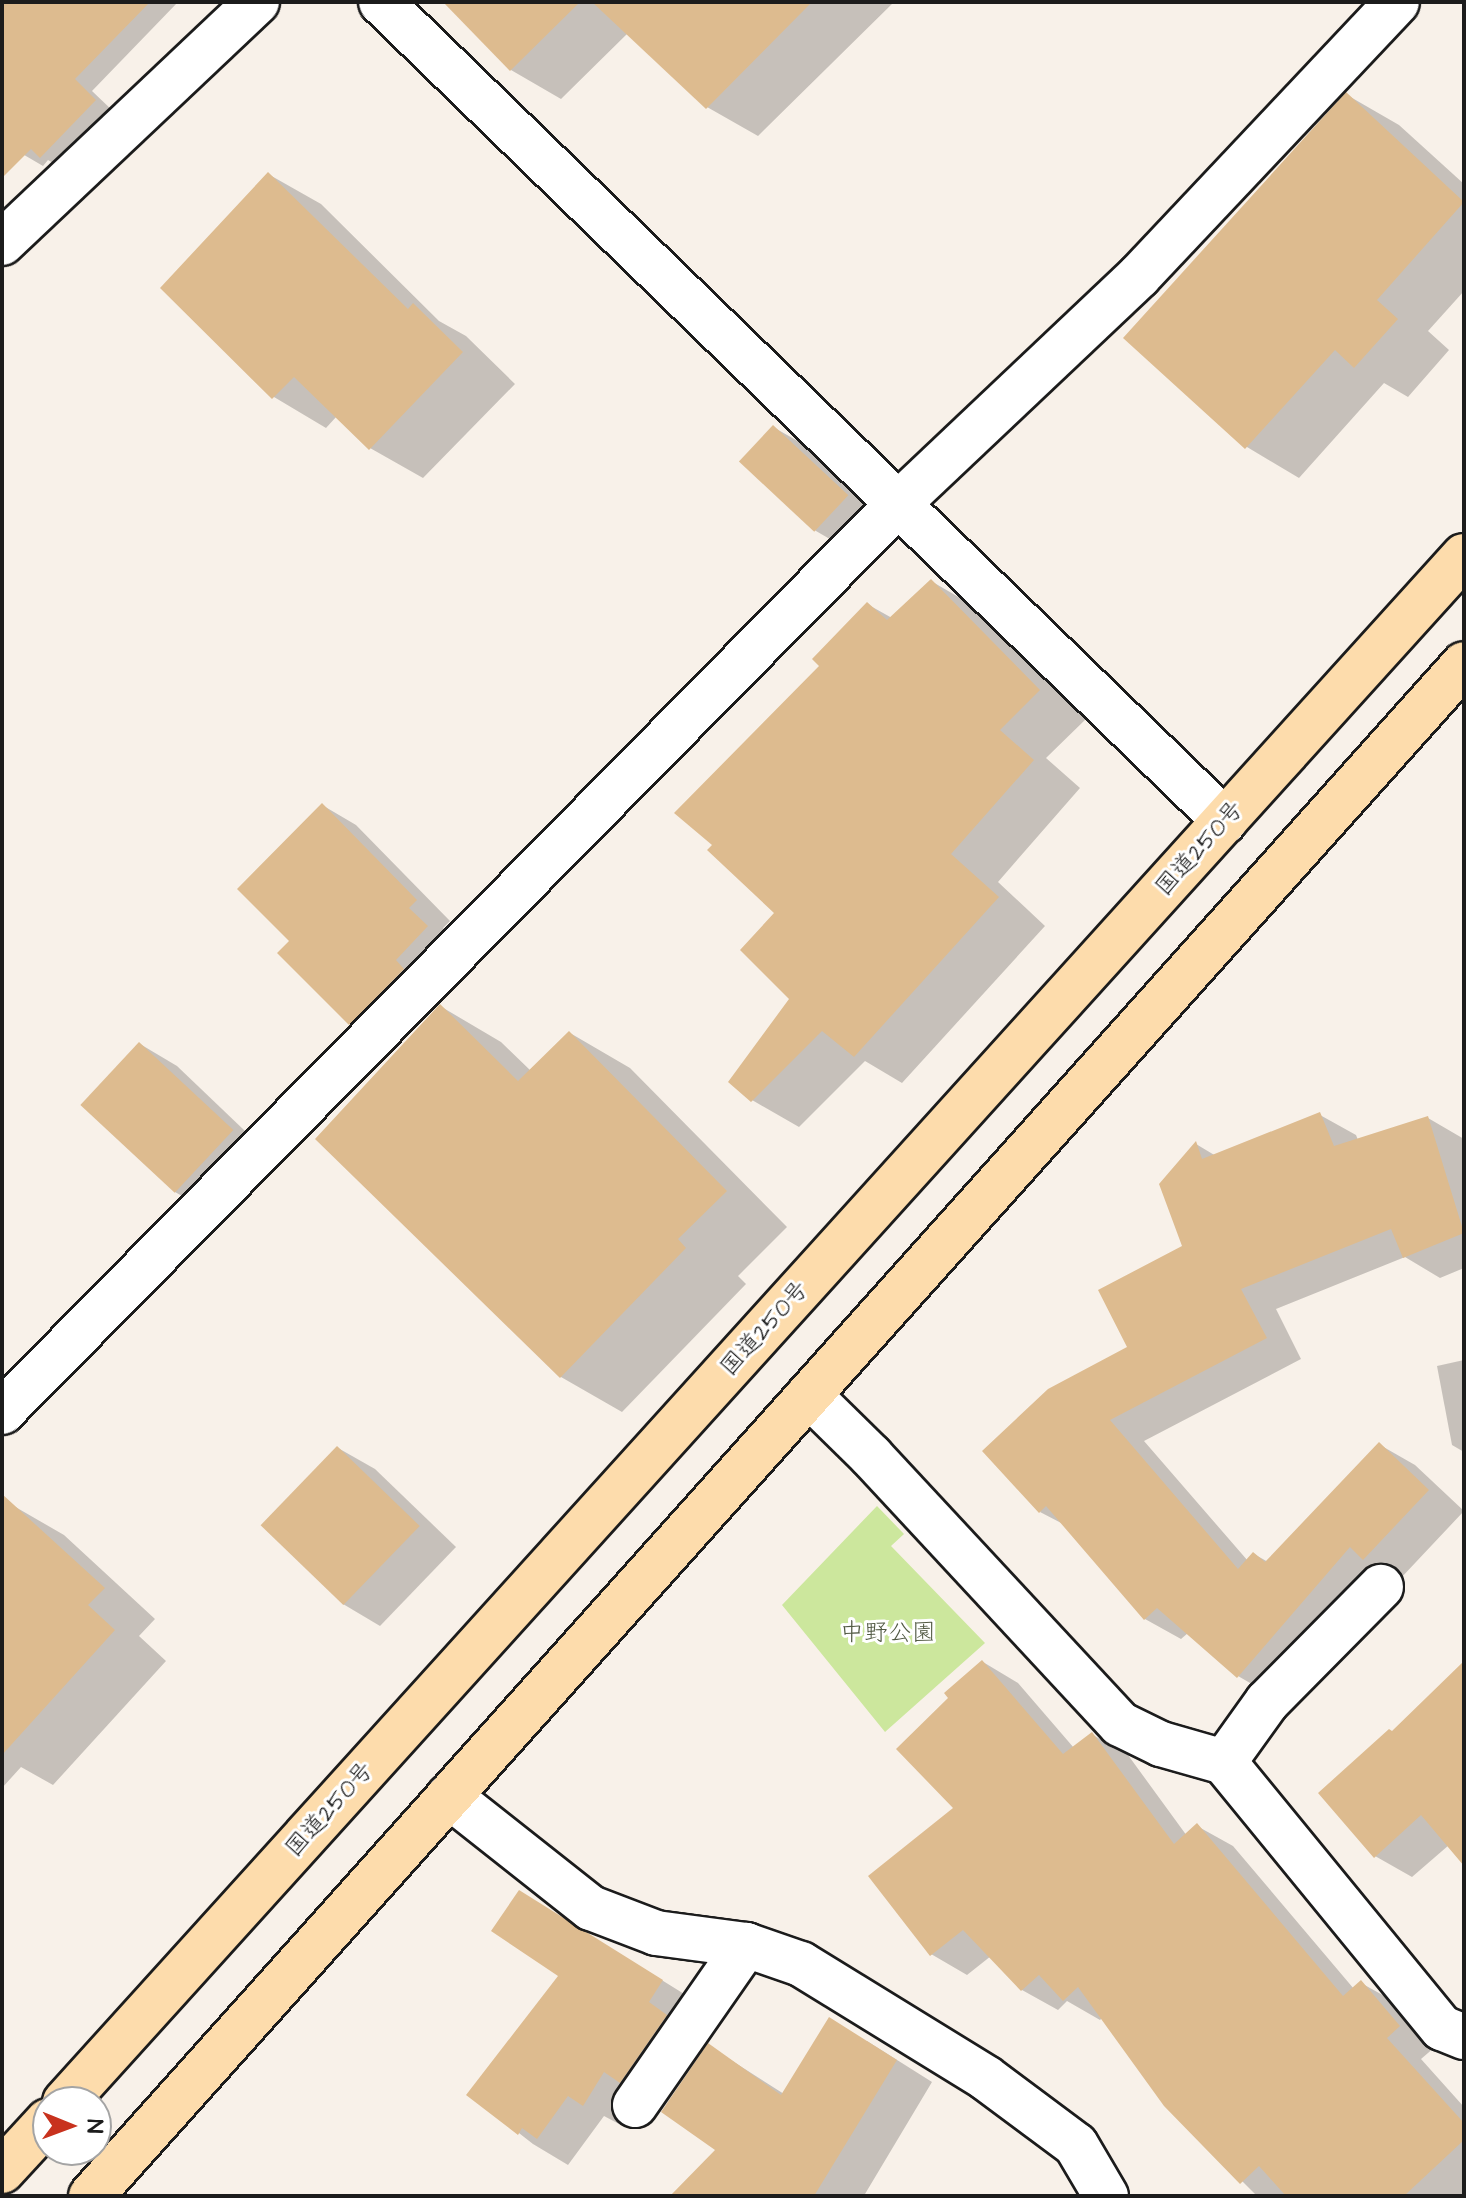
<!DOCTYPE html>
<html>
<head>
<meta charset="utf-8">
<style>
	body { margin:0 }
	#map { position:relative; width:1466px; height:2198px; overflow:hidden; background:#f8f1e9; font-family:"Architects Daughter","Klee One",sans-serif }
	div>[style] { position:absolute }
	.green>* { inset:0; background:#cce79d }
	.shadow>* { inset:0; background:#0003 }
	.building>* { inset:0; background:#ddbb8f; transform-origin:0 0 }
	.roads { filter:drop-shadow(2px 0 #1c1c1c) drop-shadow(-2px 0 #1c1c1c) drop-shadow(0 2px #1c1c1c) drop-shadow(0 -2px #1c1c1c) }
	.minor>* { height:44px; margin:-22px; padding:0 22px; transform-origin:22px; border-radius:22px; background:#fff }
	.trunk>* { height:44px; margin:-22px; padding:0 22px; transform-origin:22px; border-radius:22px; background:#fddcac }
	span { translate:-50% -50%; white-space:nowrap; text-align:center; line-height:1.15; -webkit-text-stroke:6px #fff; paint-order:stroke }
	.street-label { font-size:24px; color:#1c1c1c }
	.park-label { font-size:24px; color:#515943 }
	.frame { position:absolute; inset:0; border:4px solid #1c1c1c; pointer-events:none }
	.north { position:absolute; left:32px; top:2086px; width:80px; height:80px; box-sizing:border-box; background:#fff; border:2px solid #a4a4a4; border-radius:50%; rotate:91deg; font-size:22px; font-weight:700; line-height:32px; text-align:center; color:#1c1c1c }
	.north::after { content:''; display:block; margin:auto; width:28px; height:36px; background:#c8321e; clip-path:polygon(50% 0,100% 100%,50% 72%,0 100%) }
</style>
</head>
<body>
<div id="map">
	<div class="green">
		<i style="clip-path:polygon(877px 1506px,904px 1534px,891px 1546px,985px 1643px,885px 1732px,782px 1605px)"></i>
	</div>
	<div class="shadow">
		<i style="clip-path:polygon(2px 2px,178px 2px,92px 91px,114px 112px,60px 167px,48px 160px,43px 166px,2px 142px)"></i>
		<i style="clip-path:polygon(446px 2px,894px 2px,758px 136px,707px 107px,628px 33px,561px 99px,511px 70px)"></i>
		<i style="clip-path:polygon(1347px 95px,1399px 125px,1464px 184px,1464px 291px,1428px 331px,1449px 350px,1408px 397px,1384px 383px,1299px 478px,1247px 447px,1126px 338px)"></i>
		<i style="clip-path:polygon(268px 174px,321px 204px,439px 321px,466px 336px,515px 384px,423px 478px,370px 448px,337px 416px,326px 428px,274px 397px,163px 288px)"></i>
		<i style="clip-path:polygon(773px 427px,810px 448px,884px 517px,852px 552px,816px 531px,741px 461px)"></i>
		<i style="clip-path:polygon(931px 581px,979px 609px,1087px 718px,1046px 758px,1080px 788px,998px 882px,1045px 926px,902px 1083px,865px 1061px,799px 1127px,752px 1100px,792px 999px,776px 913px,822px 666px,867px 604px,892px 618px)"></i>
		<i style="clip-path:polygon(322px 805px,356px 825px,450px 921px,443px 928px,462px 947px,385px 1043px,350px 1023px,291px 941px)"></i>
		<i style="clip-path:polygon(440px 1006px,501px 1042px,531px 1071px,570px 1033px,630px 1068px,787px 1227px,738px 1276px,746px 1284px,622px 1412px,561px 1377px)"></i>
		<i style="clip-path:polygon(140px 1044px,177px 1066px,268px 1153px,212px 1213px,175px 1192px,83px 1104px)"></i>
		<i style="clip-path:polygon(1320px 1115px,1356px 1135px,1358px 1140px,1428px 1118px,1464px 1139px,1464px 1268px,1440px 1278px,1405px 1257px,1276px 1309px,1301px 1359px,1144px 1441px,1248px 1561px,1254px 1554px,1268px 1562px,1380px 1445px,1415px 1465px,1464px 1511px,1400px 1579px,1274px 1697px,1238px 1676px,1188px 1633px,1181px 1639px,1145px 1619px,1065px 1525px,1040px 1512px,1185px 1247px,1196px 1144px,1216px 1156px)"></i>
		<i style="clip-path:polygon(1464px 1360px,1464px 1452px,1452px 1445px,1437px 1366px)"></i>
		<i style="clip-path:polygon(338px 1448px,375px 1469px,456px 1547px,380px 1626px,343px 1604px)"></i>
		<i style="clip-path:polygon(12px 1505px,64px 1535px,155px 1619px,139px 1636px,166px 1661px,53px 1785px,21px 1767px,2px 1788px,2px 1515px)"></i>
		<i style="clip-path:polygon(983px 1662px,1018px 1683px,1074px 1748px,1093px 1735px,1128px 1755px,1187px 1836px,1197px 1826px,1233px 1846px,1354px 1989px,1361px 1983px,1397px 2003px,1435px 2047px,1421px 2059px,1464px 2107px,1464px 2196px,1257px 2196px,1166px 2105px,1102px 2018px,1100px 2020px,1067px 2001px,1058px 2010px,1022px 1990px,991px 1956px,967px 1975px,931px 1954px)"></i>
		<i style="clip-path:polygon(1464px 1663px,1464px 1864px,1449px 1845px,1412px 1877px,1375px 1856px,1393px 1733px)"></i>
		<i style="clip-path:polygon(554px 1913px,697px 2002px,619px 2124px,604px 2116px,568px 2165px,533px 2144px,469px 2094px,561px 1976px)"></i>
		<i style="clip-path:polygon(867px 2041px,932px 2082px,865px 2194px,867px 2196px,672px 2196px,718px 2150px,709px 2046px,784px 2094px)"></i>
	</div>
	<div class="building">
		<i style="clip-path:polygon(2px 2px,150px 2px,75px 79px,96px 100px,40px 158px,31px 149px,2px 178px)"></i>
		<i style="clip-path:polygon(443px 2px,580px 2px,510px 71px)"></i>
		<i style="clip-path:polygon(592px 2px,812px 2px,706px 109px)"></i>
		<i style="clip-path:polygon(1346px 92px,1464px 202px,1377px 300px,1398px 319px,1354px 368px,1335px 350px,1245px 449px,1123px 338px)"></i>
		<i style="clip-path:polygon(268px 172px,408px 309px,413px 303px,463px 352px,369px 450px,294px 377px,272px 399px,160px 288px)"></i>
		<i style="left:773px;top:425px;width:103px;height:50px;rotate:43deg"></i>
		<i style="clip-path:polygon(931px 579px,1040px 690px,1000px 730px,1034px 760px,951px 854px,999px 897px,854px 1057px,822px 1031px,751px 1102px,728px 1082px,789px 999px,740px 950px,774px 913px,707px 850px,712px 845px,674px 813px,819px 666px,812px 659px,867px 602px,887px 620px)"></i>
		<i style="clip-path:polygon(322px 803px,417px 900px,409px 908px,428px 926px,396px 960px,404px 969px,349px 1025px,277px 953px,289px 941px,237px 889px)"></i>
		<i style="clip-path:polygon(440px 1004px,518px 1081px,569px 1031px,727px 1191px,678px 1239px,686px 1248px,560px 1378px,315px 1139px)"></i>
		<i style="left:139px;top:1042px;width:129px;height:86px;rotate:43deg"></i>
		<i style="clip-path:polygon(1320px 1112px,1334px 1146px,1428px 1116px,1464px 1233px,1403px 1258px,1391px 1229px,1241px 1289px,1267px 1338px,1110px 1420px,1238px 1569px,1253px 1552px,1265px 1562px,1379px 1442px,1429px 1490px,1363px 1560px,1350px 1547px,1237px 1678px,1157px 1608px,1144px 1620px,1046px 1506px,1039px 1513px,982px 1451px,1048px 1389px,1127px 1347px,1098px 1290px,1182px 1246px,1159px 1184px,1196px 1141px,1202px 1159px)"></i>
		<i style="left:337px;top:1446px;width:115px;height:110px;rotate:44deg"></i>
		<i style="clip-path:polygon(2px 1494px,105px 1588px,88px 1605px,115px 1630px,2px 1755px)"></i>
		<i style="clip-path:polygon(982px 1660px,1063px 1754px,1092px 1732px,1174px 1844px,1197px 1823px,1343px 1996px,1361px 1980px,1400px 2026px,1387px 2038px,1464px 2123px,1464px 2140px,1404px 2196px,1286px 2196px,1259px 2166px,1240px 2184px,1164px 2106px,1078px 1987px,1063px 2001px,1039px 1975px,1021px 1991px,963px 1930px,930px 1956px,868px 1876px,953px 1808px,896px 1749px,948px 1698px,944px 1693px)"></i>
		<i style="clip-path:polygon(1464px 1661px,1464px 1866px,1421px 1815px,1374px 1858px,1318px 1793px,1389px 1729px,1392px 1731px)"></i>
		<i style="clip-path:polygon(519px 1890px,663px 1980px,649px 2002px,667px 2015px,620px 2083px,604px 2072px,583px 2106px,568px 2096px,537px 2139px,522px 2128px,518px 2135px,466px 2095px,558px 1976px,491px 1931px)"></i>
		<i style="clip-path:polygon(829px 2017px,897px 2060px,814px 2196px,670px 2196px,715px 2150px,661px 2112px,708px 2043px,781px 2095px)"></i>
	</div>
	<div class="roads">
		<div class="minor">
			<i style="left:381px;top:2px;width:1176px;rotate:44.14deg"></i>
			<i style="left:2px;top:243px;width:351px;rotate:-43.4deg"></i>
			<i style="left:809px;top:1395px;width:87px;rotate:44.5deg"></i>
			<i style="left:871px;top:1456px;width:366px;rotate:47.1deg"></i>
			<i style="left:1120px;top:1724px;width:46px;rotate:26deg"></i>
			<i style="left:1161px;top:1744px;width:66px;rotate:15.9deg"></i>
			<i style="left:1224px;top:1762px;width:344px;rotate:50.7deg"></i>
			<i style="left:1442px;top:2028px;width:24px;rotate:22deg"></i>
			<i style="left:2px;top:1412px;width:1274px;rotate:-45.38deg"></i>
			<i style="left:897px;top:505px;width:333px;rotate:-43.4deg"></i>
			<i style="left:1139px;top:276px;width:376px;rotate:-46.7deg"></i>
			<i style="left:1224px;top:1762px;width:74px;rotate:-54.4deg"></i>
			<i style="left:1267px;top:1702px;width:162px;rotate:-45.3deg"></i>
			<i style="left:449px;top:1796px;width:181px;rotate:38.3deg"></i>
			<i style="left:591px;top:1908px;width:70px;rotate:21deg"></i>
			<i style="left:656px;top:1933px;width:91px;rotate:7.6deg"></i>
			<i style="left:746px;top:1945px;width:58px;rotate:19.1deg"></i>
			<i style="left:801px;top:1964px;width:217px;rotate:31.6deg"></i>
			<i style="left:986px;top:2078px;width:112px;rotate:36.7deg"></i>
			<i style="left:1076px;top:2145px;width:59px;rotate:59.5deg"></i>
			<i style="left:635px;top:2105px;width:195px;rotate:-55.2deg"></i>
		</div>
		<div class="trunk">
			<i style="left:65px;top:2102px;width:2085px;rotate:-47.86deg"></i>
			<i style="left:2px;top:2171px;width:68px;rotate:-47.4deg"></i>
			<i style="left:91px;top:2196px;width:2057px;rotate:-48.13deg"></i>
		</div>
	</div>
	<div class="street-label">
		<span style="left:1200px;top:849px;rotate:-48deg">国道250号</span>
		<span style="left:765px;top:1329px;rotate:-48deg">国道250号</span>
		<span style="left:330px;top:1810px;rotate:-48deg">国道250号</span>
	</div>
	<div class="park-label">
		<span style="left:888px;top:1634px">中野公園</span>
	</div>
	<div class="frame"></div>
	<div class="north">N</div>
</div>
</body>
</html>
